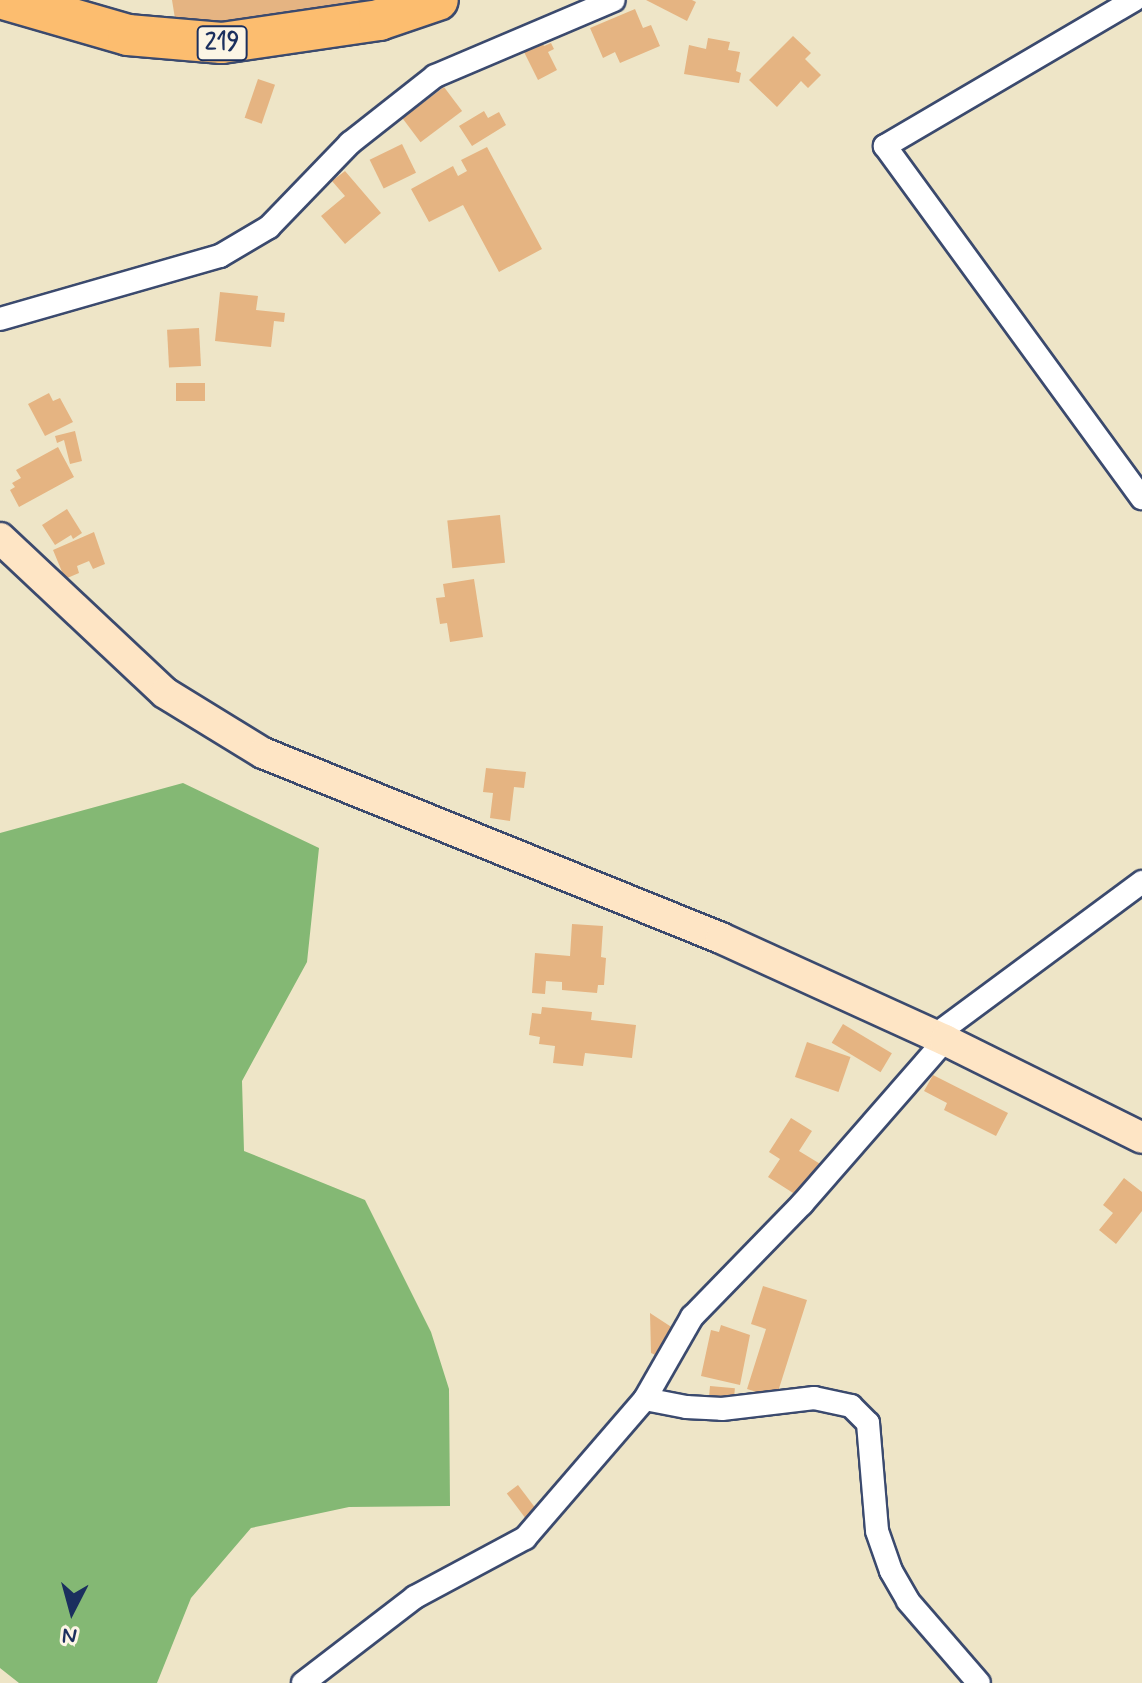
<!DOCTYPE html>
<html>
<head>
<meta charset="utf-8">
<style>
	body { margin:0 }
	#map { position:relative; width:1142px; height:1683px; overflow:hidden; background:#eee5c7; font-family:Mynerve,sans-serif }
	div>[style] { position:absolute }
	.forest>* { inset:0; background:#84b874 }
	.building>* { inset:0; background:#e5b482; transform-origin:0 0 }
	.roads { filter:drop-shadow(2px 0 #3b4a6e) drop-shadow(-2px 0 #3b4a6e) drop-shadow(0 2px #3b4a6e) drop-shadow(0 -2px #3b4a6e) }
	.street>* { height:22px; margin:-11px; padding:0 11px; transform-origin:11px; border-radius:11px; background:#fff }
	.secondary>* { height:30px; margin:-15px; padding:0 15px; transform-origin:15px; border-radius:15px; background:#fee5c5 }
	.highway>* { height:40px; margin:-20px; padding:0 20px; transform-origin:20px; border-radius:20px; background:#fcbd6f }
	span { translate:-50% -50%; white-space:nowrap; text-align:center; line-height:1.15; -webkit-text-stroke:7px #fcf5e5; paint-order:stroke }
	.shield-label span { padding:2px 6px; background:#fcf5e5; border:2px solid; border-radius:6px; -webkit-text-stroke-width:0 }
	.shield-label { font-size:24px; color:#1b2f5e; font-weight:700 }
	.north { position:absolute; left:32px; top:1571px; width:80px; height:80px; -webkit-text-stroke:6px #fcf5e5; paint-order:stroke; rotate:186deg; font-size:22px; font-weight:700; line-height:32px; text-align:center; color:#1b2f5e }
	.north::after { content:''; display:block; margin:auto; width:28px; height:36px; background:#1b2f5e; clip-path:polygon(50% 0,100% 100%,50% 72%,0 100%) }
</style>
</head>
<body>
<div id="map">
	<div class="forest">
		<i style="clip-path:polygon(183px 783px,319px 848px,307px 962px,242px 1081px,244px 1151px,365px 1200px,431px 1332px,449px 1389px,450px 1506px,349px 1507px,251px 1528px,191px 1598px,157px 1683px,19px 1683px,0 1668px,0 833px)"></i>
	</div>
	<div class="building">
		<i style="clip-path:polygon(172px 0,371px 0,373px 5px,177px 31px)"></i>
		<i style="clip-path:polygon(646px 0,692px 0,696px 2px,687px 21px)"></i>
		<i style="clip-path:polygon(635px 9px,643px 28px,651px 25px,660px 46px,620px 63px,615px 52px,603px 58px,590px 28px)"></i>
		<i style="clip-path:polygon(793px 36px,811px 53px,805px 59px,821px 75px,808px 88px,801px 81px,777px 107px,749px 80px)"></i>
		<i style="clip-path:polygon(708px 38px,730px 42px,728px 50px,740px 52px,736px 71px,741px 73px,739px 83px,684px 74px,689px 45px,706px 49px)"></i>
		<i style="clip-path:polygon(541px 40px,544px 46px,551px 43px,554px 49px,548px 52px,557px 70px,538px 80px,523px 50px)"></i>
		<i style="left:258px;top:79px;width:18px;height:41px;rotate:19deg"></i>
		<i style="left:444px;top:87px;width:30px;height:52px;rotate:53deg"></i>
		<i style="clip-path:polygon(484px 111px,488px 118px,499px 112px,506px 125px,472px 146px,459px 126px)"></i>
		<i style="left:402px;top:144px;width:32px;height:36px;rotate:64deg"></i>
		<i style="clip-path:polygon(487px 147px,542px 249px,499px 272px,463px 205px,429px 222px,411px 189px,453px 166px,458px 176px,467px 171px,461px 160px)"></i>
		<i style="clip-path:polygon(345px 171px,381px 213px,345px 244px,321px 216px,345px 196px,332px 181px)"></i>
		<i style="clip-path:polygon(220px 292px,258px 296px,256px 310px,285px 313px,284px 322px,274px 321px,271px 347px,215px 341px)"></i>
		<i style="left:199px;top:328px;width:38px;height:32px;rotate:87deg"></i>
		<i style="left:176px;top:383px;width:29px;height:18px"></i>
		<i style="clip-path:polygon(49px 393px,53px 401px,60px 398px,73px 422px,45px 436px,28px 404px)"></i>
		<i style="clip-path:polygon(75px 431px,82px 461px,70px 464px,64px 440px,57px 443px,55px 436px)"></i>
		<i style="clip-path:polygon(58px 447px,74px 477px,19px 507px,10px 490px,15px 487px,12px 483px,21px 478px,16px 470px)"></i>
		<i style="clip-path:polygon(67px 509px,82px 533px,73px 539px,71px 535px,55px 545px,42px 525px)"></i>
		<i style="left:500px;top:515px;width:48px;height:53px;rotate:84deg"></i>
		<i style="clip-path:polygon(94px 532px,105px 564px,93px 569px,89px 561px,77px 566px,79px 573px,65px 579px,53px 550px)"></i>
		<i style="clip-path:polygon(474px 579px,483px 637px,450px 642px,447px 623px,440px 624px,436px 598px,445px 597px,443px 584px)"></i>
		<i style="clip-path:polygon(486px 768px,526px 772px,524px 788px,514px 787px,510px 821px,490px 818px,493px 793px,483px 792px)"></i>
		<i style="clip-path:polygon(572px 924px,603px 926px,601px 957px,606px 958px,604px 985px,598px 985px,597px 993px,562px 990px,562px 982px,546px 981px,545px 994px,532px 993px,535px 953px,570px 956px)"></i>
		<i style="clip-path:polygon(542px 1007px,592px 1012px,591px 1020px,636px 1025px,632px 1058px,585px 1053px,583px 1066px,553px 1063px,555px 1046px,539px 1044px,540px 1037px,529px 1035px,532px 1013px,541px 1014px)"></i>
		<i style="left:843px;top:1024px;width:57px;height:22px;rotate:31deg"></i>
		<i style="left:807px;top:1042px;width:46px;height:37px;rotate:19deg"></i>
		<i style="clip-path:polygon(933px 1075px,1008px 1113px,996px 1136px,944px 1110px,947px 1103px,924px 1091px)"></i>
		<i style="clip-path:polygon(791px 1118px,812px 1131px,799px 1151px,822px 1165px,801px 1198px,768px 1177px,780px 1159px,769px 1152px)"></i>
		<i style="clip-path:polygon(1124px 1178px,1142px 1192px,1142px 1211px,1116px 1244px,1099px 1230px,1113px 1213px,1103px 1205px)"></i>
		<i style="clip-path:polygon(763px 1286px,807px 1300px,776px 1398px,747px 1389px,766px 1329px,751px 1324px)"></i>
		<i style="clip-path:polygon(650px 1313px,676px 1330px,662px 1358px,651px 1353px)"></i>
		<i style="clip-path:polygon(721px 1325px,750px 1335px,740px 1385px,701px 1376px,711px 1330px,719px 1332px)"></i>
		<i style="left:710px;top:1386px;width:25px;height:12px;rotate:5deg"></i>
		<i style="left:518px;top:1485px;width:31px;height:14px;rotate:53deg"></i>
	</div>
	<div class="roads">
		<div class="street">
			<i style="left:1134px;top:0;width:289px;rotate:149.6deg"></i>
			<i style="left:885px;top:146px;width:436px;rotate:53.9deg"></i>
			<i style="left:0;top:319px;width:229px;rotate:-16deg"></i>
			<i style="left:220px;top:256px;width:57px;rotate:-30.6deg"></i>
			<i style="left:269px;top:227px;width:117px;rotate:-46deg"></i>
			<i style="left:350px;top:143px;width:108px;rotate:-38.2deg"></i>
			<i style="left:435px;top:76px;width:194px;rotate:-23deg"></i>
			<i style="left:934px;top:1036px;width:259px;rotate:-36.5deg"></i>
			<i style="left:645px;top:1399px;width:42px;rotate:11deg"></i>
			<i style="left:686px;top:1407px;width:36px;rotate:3deg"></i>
			<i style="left:722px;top:1409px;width:93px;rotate:-6.8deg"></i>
			<i style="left:814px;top:1398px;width:38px;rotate:12deg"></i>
			<i style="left:851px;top:1406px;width:24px;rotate:45deg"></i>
			<i style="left:868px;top:1423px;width:108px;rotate:85.2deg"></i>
			<i style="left:877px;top:1531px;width:42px;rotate:70.7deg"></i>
			<i style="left:891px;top:1571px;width:34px;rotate:60deg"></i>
			<i style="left:908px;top:1601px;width:108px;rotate:49.1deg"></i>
			<i style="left:303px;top:1683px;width:141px;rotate:-37.5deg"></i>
			<i style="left:415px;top:1597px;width:125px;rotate:-28.2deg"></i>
			<i style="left:525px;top:1538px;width:184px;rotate:-49.2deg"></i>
			<i style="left:645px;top:1399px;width:95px;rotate:-60.2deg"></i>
			<i style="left:692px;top:1317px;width:158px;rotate:-45.8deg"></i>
			<i style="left:802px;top:1204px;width:218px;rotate:-48.9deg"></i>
		</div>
		<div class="secondary">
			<i style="left:0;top:538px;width:226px;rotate:43.2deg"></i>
			<i style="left:165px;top:693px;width:115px;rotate:31.5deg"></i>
			<i style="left:263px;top:753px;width:494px;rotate:22deg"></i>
			<i style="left:721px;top:938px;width:246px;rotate:24.5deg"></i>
			<i style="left:945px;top:1040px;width:220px;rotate:26.4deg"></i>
		</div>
		<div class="highway">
			<i style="left:7px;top:0;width:126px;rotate:16.1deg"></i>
			<i style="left:128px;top:35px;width:94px;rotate:4.9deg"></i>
			<i style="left:222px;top:43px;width:159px;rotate:-8.3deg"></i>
			<i style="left:379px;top:20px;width:62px;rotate:-18.7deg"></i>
		</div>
	</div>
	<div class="shield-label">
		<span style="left:222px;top:43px">219</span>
	</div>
	<div class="north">N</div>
</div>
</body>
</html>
